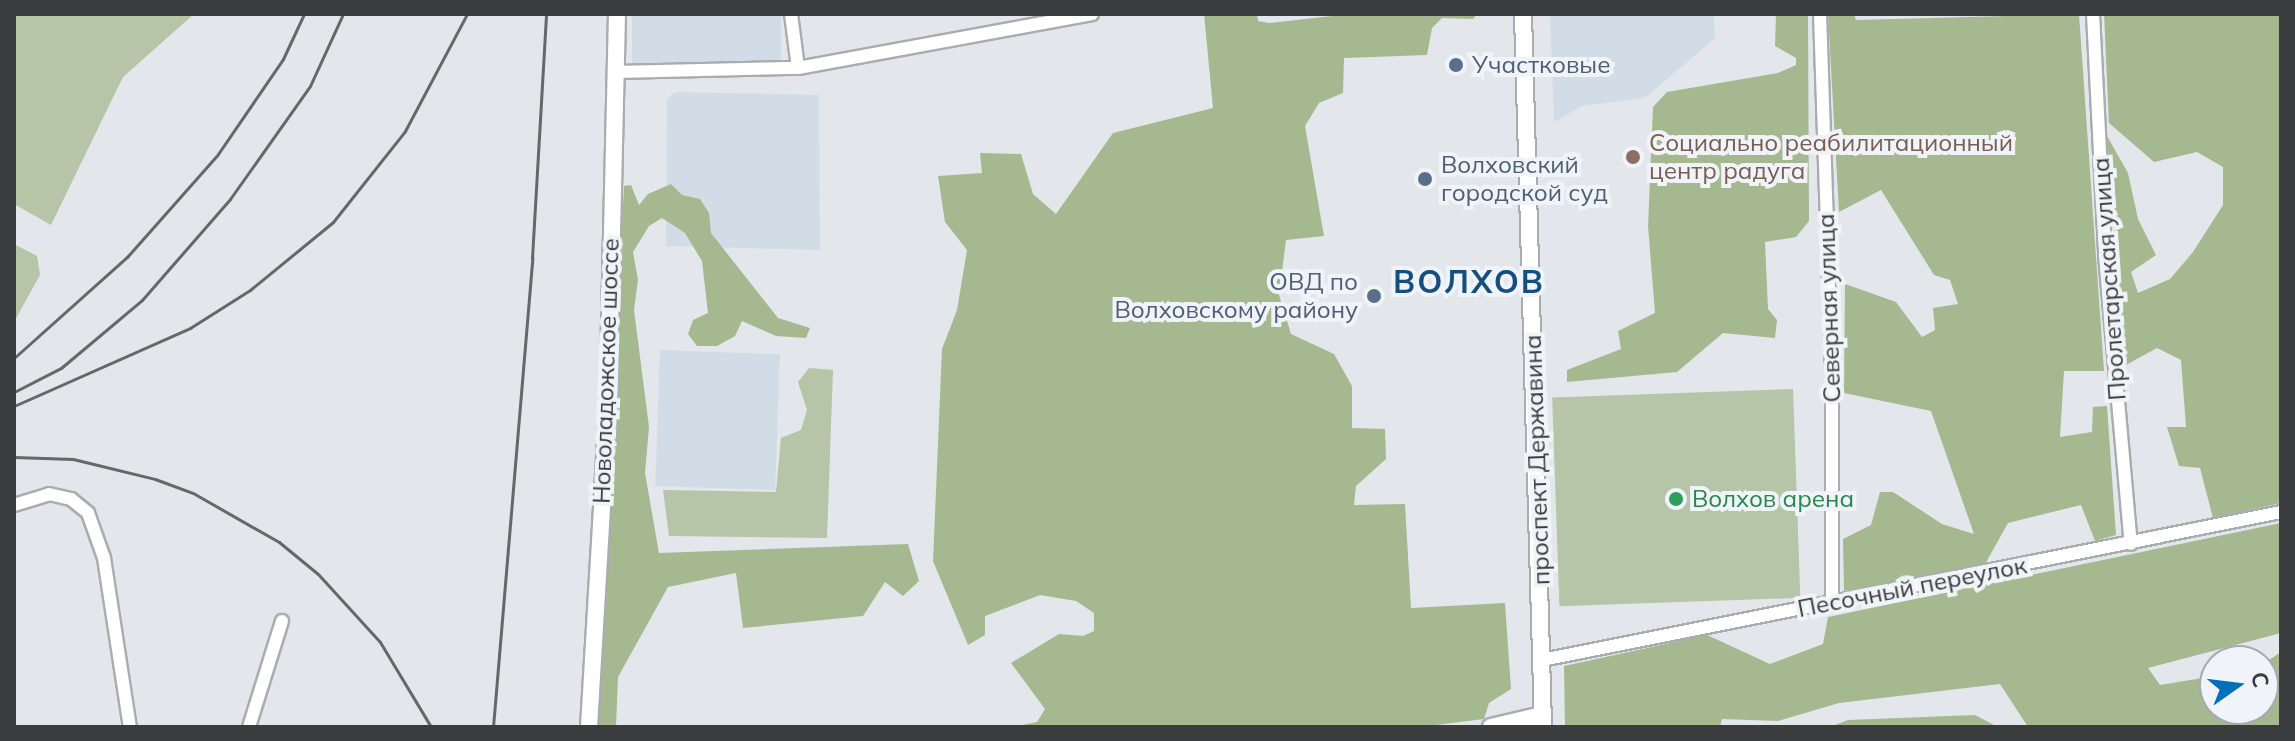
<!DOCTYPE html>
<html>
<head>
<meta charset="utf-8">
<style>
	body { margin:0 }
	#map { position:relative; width:2295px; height:741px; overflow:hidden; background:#e3e7eb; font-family:Mulish,sans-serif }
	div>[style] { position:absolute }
	.built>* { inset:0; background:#d2dce6; transform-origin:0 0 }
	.green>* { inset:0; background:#b6c4a8; transform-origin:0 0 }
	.forest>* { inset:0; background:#a5b890 }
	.roads { filter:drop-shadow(2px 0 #a9adb1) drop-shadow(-2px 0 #a9adb1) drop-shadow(0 2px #a9adb1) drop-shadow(0 -2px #a9adb1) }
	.minor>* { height:12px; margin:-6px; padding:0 6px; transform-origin:6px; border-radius:6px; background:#fff }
	.major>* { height:16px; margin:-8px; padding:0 8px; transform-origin:8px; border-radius:8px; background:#fff }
	.rail>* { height:3px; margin:-1.5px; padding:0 1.5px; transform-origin:1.5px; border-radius:1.5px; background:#656869 }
	.dots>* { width:22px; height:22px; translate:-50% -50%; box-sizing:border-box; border:4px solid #f0f4f9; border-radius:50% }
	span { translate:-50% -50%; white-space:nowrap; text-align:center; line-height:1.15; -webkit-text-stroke:8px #f0f4f9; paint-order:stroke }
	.service-label { font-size:24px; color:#4e5e75 }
	.left { translate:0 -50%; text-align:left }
	.right { translate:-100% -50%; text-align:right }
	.education-label { font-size:24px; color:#785e54 }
	.street-label { font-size:24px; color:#3a3c3d }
	.leisure-label { font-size:24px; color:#27864d }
	.district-label { font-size:32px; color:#144f80; font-weight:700; letter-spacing:2px }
	.frame { position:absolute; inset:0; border:16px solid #3a3c3d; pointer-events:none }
	.north { position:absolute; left:2199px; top:645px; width:80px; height:80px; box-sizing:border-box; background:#f0f4f9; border:2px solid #a7aaae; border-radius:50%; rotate:76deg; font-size:22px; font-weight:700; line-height:32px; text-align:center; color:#3a3c3d }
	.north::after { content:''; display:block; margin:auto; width:28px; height:36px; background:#0070bb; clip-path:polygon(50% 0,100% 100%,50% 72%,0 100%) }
</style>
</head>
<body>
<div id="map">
	<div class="built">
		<i style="left:632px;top:14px;width:149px;height:49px"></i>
		<i style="clip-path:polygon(1550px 14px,1714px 14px,1715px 38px,1645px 98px,1582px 106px,1554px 122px)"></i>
		<i style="clip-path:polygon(676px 92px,819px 95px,820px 250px,666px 246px,667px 98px)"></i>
		<i style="left:660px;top:350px;width:120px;height:136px;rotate:2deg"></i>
	</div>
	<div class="green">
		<i style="clip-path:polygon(14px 14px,194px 14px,123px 77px,51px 225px,14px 204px)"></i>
		<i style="clip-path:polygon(14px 244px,37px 256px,40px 275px,14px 322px)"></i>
		<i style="clip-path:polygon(809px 368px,833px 370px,827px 538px,669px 536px,663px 490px,776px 492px,781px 438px,801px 430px,807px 410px,798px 382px)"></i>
		<i style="left:1793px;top:389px;width:209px;height:241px;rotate:88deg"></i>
	</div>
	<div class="forest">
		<i style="clip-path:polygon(1204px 14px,1257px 14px,1258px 21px,1269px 23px,1350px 14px,1477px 14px,1473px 19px,1442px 18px,1432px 28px,1427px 55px,1344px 58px,1343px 93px,1319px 103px,1305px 126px,1324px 236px,1286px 240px,1279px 295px,1291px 334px,1334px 354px,1352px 386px,1352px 428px,1385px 429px,1386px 459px,1356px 486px,1354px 505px,1405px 504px,1411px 608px,1505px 603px,1511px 689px,1489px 703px,1484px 719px,1420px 727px,1012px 727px,1037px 722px,1045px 709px,1011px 663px,1059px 634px,1083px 636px,1094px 631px,1094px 613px,1076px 601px,1040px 595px,985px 616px,985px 635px,968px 645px,933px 561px,942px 349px,957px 310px,967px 250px,945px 222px,938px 176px,982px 173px,980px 153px,1021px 154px,1033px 194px,1056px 214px,1113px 133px,1213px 108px)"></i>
		<i style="clip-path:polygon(1776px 14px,1808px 14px,1809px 221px,1796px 237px,1765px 242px,1768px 309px,1777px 320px,1775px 338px,1723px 333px,1677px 372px,1567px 382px,1567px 370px,1621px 349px,1618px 331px,1655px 313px,1648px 226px,1653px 107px,1667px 92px,1778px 73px,1796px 65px,1796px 58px,1775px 46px)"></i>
		<i style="clip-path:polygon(1828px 14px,1854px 14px,1856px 20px,2079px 14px,2104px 371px,2064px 371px,2060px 437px,2092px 432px,2093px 407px,2107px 406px,2116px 535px,2095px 541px,2081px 505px,2008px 523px,1984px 566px,1844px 591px,1843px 539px,1871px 525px,1880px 492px,1893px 492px,1942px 524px,1974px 534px,1931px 411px,1844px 393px,1845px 284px,1896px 302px,1922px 337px,1935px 330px,1933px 308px,1958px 304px,1950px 280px,1934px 275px,1881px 190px,1839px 212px)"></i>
		<i style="clip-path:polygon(2104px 14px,2281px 14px,2281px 503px,2213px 518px,2200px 468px,2179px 466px,2167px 427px,2186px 427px,2181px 360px,2157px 348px,2124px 366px,2107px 136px,2128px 173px,2138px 219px,2156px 255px,2131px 272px,2138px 293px,2170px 279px,2193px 252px,2223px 205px,2223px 167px,2197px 152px,2154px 162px,2109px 123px)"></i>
		<i style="clip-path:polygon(671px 184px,682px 195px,700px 199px,709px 213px,711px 233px,778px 318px,810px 328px,806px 338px,776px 336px,742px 321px,735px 336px,717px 346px,697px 346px,688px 334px,693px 320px,708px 313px,702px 261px,685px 233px,662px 218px,649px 226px,633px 252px,638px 280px,634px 310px,649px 427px,645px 473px,659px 553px,908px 544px,919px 581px,903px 596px,885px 582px,863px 616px,743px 628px,736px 573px,668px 587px,618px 677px,616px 727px,596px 727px,624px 186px,631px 185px,639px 205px,648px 194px)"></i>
		<i style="clip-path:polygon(2281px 523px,2281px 633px,2148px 668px,2160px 685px,2215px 676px,2215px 709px,2263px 709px,2263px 664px,2281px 652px,2281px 727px,2028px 727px,2000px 684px,1839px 703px,1778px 721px,1722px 719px,1720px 727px,1565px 727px,1564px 666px,1707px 635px,1770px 664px,1823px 644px,1828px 617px)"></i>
		<i style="clip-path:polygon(1975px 715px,1998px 727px,1830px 727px,1848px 720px)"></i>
	</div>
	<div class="roads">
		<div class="minor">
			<i style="left:791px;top:14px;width:54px;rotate:82.6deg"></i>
			<i style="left:1820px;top:14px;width:362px;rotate:88.1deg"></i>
			<i style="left:1832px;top:376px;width:226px;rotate:90deg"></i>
			<i style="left:2093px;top:14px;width:241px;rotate:87.1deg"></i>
			<i style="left:2105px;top:255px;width:290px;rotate:84.9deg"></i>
			<i style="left:616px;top:72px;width:182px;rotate:-1.3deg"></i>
			<i style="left:798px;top:68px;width:299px;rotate:-10.4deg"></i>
			<i style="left:14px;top:505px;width:37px;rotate:-17deg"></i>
			<i style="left:49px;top:494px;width:23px;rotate:13deg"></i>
			<i style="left:71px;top:499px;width:22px;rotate:39deg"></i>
			<i style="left:88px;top:513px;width:48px;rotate:70.4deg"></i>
			<i style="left:104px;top:558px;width:171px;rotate:81.3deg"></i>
			<i style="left:1542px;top:660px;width:754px;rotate:-11.32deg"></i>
			<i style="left:249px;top:727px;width:111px;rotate:-72.7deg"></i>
		</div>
		<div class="major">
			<i style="left:1523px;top:14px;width:713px;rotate:88.39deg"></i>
			<i style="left:589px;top:727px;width:318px;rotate:-86.6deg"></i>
			<i style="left:608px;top:410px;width:396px;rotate:-88.7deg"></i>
			<i style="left:1491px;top:727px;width:52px;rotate:-13.2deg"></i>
		</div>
	</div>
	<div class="rail">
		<i style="left:14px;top:358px;width:152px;rotate:-41.8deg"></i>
		<i style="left:127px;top:257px;width:137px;rotate:-48.5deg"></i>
		<i style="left:218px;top:154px;width:115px;rotate:-55.6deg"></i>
		<i style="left:283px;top:59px;width:50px;rotate:-65deg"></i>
		<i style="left:14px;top:392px;width:53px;rotate:-27.1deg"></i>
		<i style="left:61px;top:368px;width:106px;rotate:-40deg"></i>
		<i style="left:142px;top:300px;width:134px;rotate:-48.9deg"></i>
		<i style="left:230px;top:199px;width:138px;rotate:-54.7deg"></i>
		<i style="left:310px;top:86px;width:79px;rotate:-65.4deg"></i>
		<i style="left:14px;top:406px;width:193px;rotate:-23.9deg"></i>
		<i style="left:190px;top:328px;width:71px;rotate:-32.3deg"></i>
		<i style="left:250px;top:290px;width:107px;rotate:-39.3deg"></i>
		<i style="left:333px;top:222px;width:116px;rotate:-51.6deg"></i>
		<i style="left:405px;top:131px;width:132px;rotate:-62.1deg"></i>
		<i style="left:14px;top:457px;width:59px;rotate:1.9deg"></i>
		<i style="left:73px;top:459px;width:84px;rotate:13.7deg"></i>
		<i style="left:155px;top:479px;width:40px;rotate:20.2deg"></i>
		<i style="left:193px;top:493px;width:99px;rotate:29.7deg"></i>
		<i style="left:279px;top:542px;width:50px;rotate:39.4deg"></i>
		<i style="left:318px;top:574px;width:92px;rotate:47.6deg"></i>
		<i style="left:380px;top:642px;width:99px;rotate:59deg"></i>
		<i style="left:493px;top:727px;width:471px;rotate:-85.2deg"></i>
		<i style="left:532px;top:258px;width:244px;rotate:-86.7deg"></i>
	</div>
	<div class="dots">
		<i style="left:1456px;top:65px;background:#5c6f8a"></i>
		<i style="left:1633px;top:157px;background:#8d6e63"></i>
		<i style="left:1425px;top:179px;background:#5c6f8a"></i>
		<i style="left:1374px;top:296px;background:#5c6f8a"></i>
		<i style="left:1676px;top:499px;background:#2e9e5b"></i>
	</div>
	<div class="service-label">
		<span class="left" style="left:1472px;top:65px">Участковые</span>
		<span class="left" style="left:1441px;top:179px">Волховский<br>городской суд</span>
		<span class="right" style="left:1358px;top:296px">ОВД по<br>Волховскому району</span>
	</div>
	<div class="education-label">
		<span class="left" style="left:1649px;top:157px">Социально реабилитационный<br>центр радуга</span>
	</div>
	<div class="street-label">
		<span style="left:2109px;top:279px;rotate:-94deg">Пролетарская улица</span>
		<span style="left:1829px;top:308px;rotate:-92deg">Северная улица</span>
		<span style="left:606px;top:371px;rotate:-88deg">Новоладожское шоссе</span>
		<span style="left:1537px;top:460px;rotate:-92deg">проспект Державина</span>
		<span style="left:1912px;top:587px;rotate:-11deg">Песочный переулок</span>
	</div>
	<div class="leisure-label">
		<span class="left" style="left:1692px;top:499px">Волхов арена</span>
	</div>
	<div class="district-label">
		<span style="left:1469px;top:281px">ВОЛХОВ</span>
	</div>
	<div class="frame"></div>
	<div class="north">С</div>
</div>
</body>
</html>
